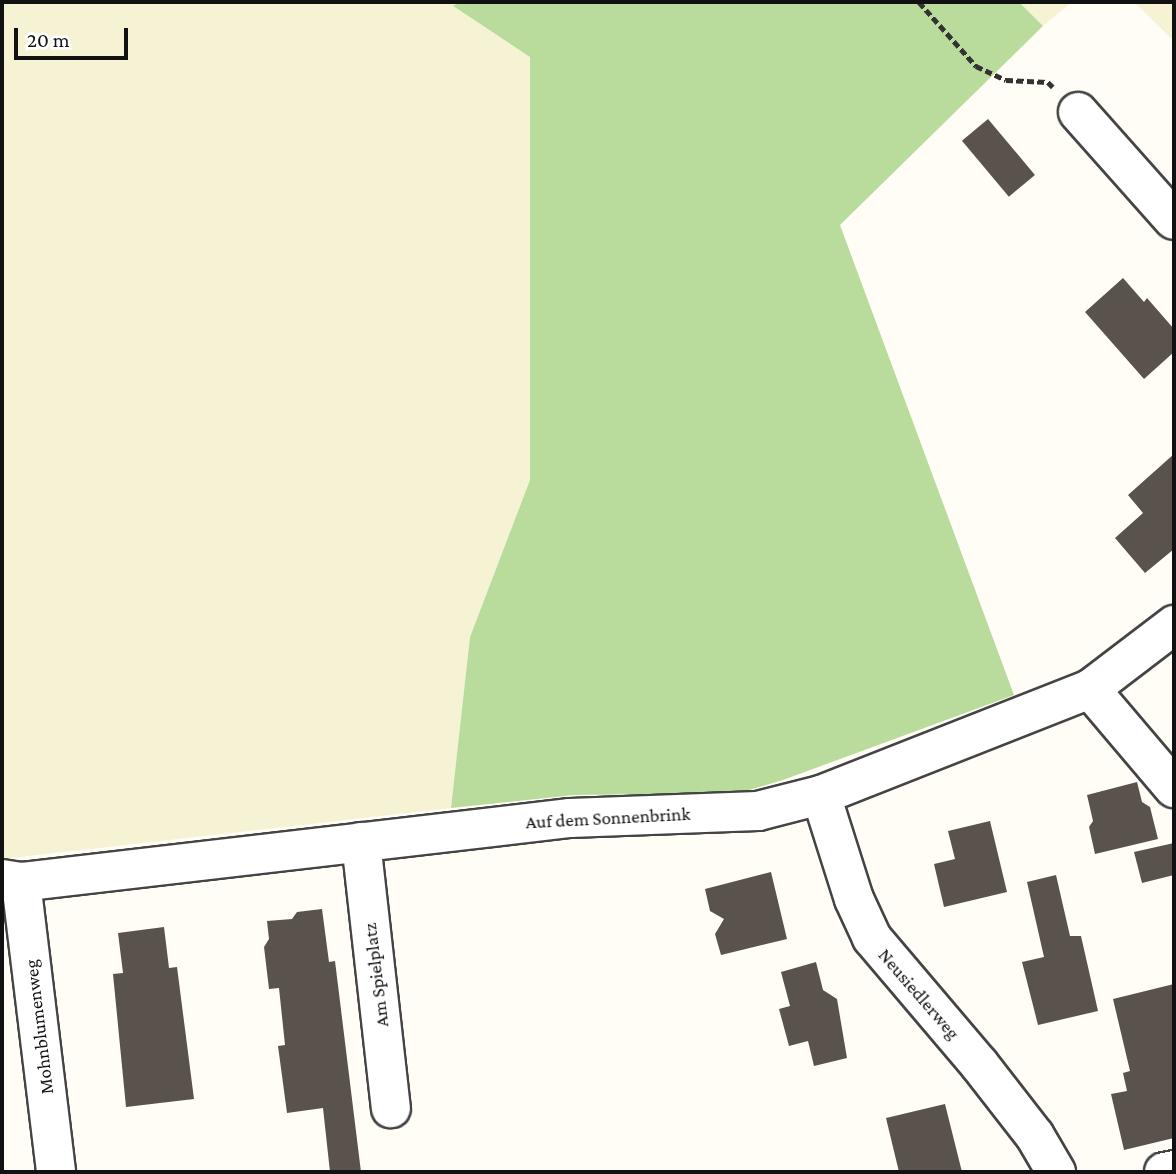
<!DOCTYPE html>
<html>
<head>
<meta charset="utf-8">
<style>
	body { margin:0 }
	#map { position:relative; width:1176px; height:1174px; overflow:hidden; background:#fffdf5; font-family:"Crimson Pro",serif }
	div>[style] { position:absolute }
	.farmland>* { inset:0; background:#f6f3d4 }
	.forest>* { inset:0; background:#b9dc9c }
	.building>* { inset:0; background:#5a524d; transform-origin:0 0 }
	.path>* { height:4.5px; margin-top:-2.25px; transform-origin:0; background:repeating-linear-gradient(90deg,#333 0 7px,transparent 0 10.5px) }
	.roads { filter:drop-shadow(2px 0 #444) drop-shadow(-2px 0 #444) drop-shadow(0 2px #444) drop-shadow(0 -2px #444) }
	.street>* { height:38px; margin:-19px; padding:0 19px; transform-origin:19px; border-radius:19px; background:#fff }
	span { translate:-50% -50%; white-space:nowrap; text-align:center; line-height:1.15; -webkit-text-stroke:7px #fff; paint-order:stroke }
	.street-label { font-size:19px; color:#111 }
	.frame { position:absolute; inset:0; border:4px solid #111; pointer-events:none }
	.scale { position:absolute; left:14px; top:28px; width:114px; height:32px; box-sizing:border-box; border:4px solid #111; border-top:0; padding-left:9px; font-size:21px; line-height:24px; white-space:nowrap; color:#111; -webkit-text-stroke:5px #fff; paint-order:stroke }
</style>
</head>
<body>
<div id="map">
	<div class="farmland">
		<i style="clip-path:polygon(2px 2px,460px 2px,454px 7px,530px 57px,530px 480px,470px 637px,451px 808px,2px 859px)"></i>
		<i style="clip-path:polygon(1019px 2px,1072px 2px,1043px 26px)"></i>
		<i style="clip-path:polygon(1134px 2px,1174px 2px,1174px 41px)"></i>
	</div>
	<div class="forest">
		<i style="clip-path:polygon(460px 2px,1019px 2px,1043px 26px,840px 225px,1014px 695px,783px 780px,739px 793px,574px 795px,451px 808px,470px 637px,530px 480px,530px 57px,453px 6px)"></i>
	</div>
	<div class="building">
		<i style="left:988px;top:119px;width:73px;height:34px;rotate:50deg"></i>
		<i style="clip-path:polygon(1123px 278px,1144px 302px,1147px 298px,1174px 329px,1174px 352px,1144px 379px,1085px 312px)"></i>
		<i style="clip-path:polygon(1174px 454px,1174px 549px,1145px 573px,1115px 538px,1143px 513px,1128px 495px)"></i>
		<i style="clip-path:polygon(1137px 782px,1142px 802px,1150px 807px,1158px 839px,1095px 854px,1089px 827px,1093px 821px,1087px 795px)"></i>
		<i style="clip-path:polygon(990px 821px,1007px 892px,944px 907px,934px 864px,955px 859px,948px 831px)"></i>
		<i style="clip-path:polygon(1174px 843px,1174px 875px,1142px 883px,1134px 852px)"></i>
		<i style="clip-path:polygon(771px 872px,787px 939px,721px 955px,715px 934px,724px 919px,710px 911px,705px 889px)"></i>
		<i style="clip-path:polygon(1056px 875px,1070px 936px,1081px 936px,1098px 1011px,1038px 1025px,1022px 962px,1044px 957px,1027px 882px)"></i>
		<i style="clip-path:polygon(322px 909px,329px 962px,335px 961px,361px 1172px,330px 1172px,323px 1108px,287px 1113px,278px 1046px,285px 1045px,279px 988px,269px 989px,264px 947px,269px 939px,267px 921px,292px 919px,297px 912px)"></i>
		<i style="clip-path:polygon(164px 927px,169px 968px,177px 967px,194px 1099px,126px 1107px,113px 974px,123px 973px,118px 933px)"></i>
		<i style="clip-path:polygon(816px 962px,823px 990px,837px 999px,847px 1058px,814px 1066px,808px 1041px,789px 1046px,779px 1009px,790px 1006px,781px 972px)"></i>
		<i style="clip-path:polygon(1174px 984px,1174px 1138px,1124px 1150px,1111px 1094px,1127px 1091px,1123px 1073px,1130px 1071px,1113px 999px)"></i>
		<i style="clip-path:polygon(945px 1104px,962px 1172px,899px 1172px,886px 1118px)"></i>
	</div>
	<div class="path">
		<i style="left:919px;top:2px;width:86px;rotate:48.3deg"></i>
		<i style="left:976px;top:66px;width:33px;rotate:25deg"></i>
		<i style="left:1006px;top:80px;width:42px;rotate:2.7deg"></i>
		<i style="left:1048px;top:82px;width:7px;rotate:45deg"></i>
	</div>
	<div class="roads">
		<div class="street">
			<i style="left:1078px;top:112px;width:144px;rotate:48.4deg"></i>
			<i style="left:1090px;top:689px;width:130px;rotate:49.7deg"></i>
			<i style="left:821px;top:795px;width:109px;rotate:72.4deg"></i>
			<i style="left:854px;top:899px;width:43px;rotate:65.2deg"></i>
			<i style="left:872px;top:938px;width:165px;rotate:49.7deg"></i>
			<i style="left:979px;top:1064px;width:91px;rotate:52.1deg"></i>
			<i style="left:1035px;top:1136px;width:42px;rotate:59.7deg"></i>
			<i style="left:361px;top:842px;width:268px;rotate:83.6deg"></i>
			<i style="left:2px;top:879px;width:19px;rotate:9deg"></i>
			<i style="left:21px;top:882px;width:553px;rotate:-6.65deg"></i>
			<i style="left:570px;top:818px;width:188px;rotate:-2.1deg"></i>
			<i style="left:758px;top:811px;width:65px;rotate:-14.3deg"></i>
			<i style="left:821px;top:795px;width:289px;rotate:-21.5deg"></i>
			<i style="left:1090px;top:689px;width:106px;rotate:-37.3deg"></i>
			<i style="left:21px;top:882px;width:292px;rotate:83.1deg"></i>
			<i style="left:1164px;top:1172px;width:10px;rotate:-11deg"></i>
		</div>
	</div>
	<div class="street-label">
		<span style="left:608px;top:818px;rotate:-3deg">Auf dem Sonnenbrink</span>
		<span style="left:376px;top:975px;rotate:-97deg">Am Spielplatz</span>
		<span style="left:919px;top:994px;rotate:49deg">Neusiedlerweg</span>
		<span style="left:39px;top:1027px;rotate:-97deg">Mohnblumenweg</span>
	</div>
	<div class="frame"></div>
	<div class="scale">20 m</div>
</div>
</body>
</html>
